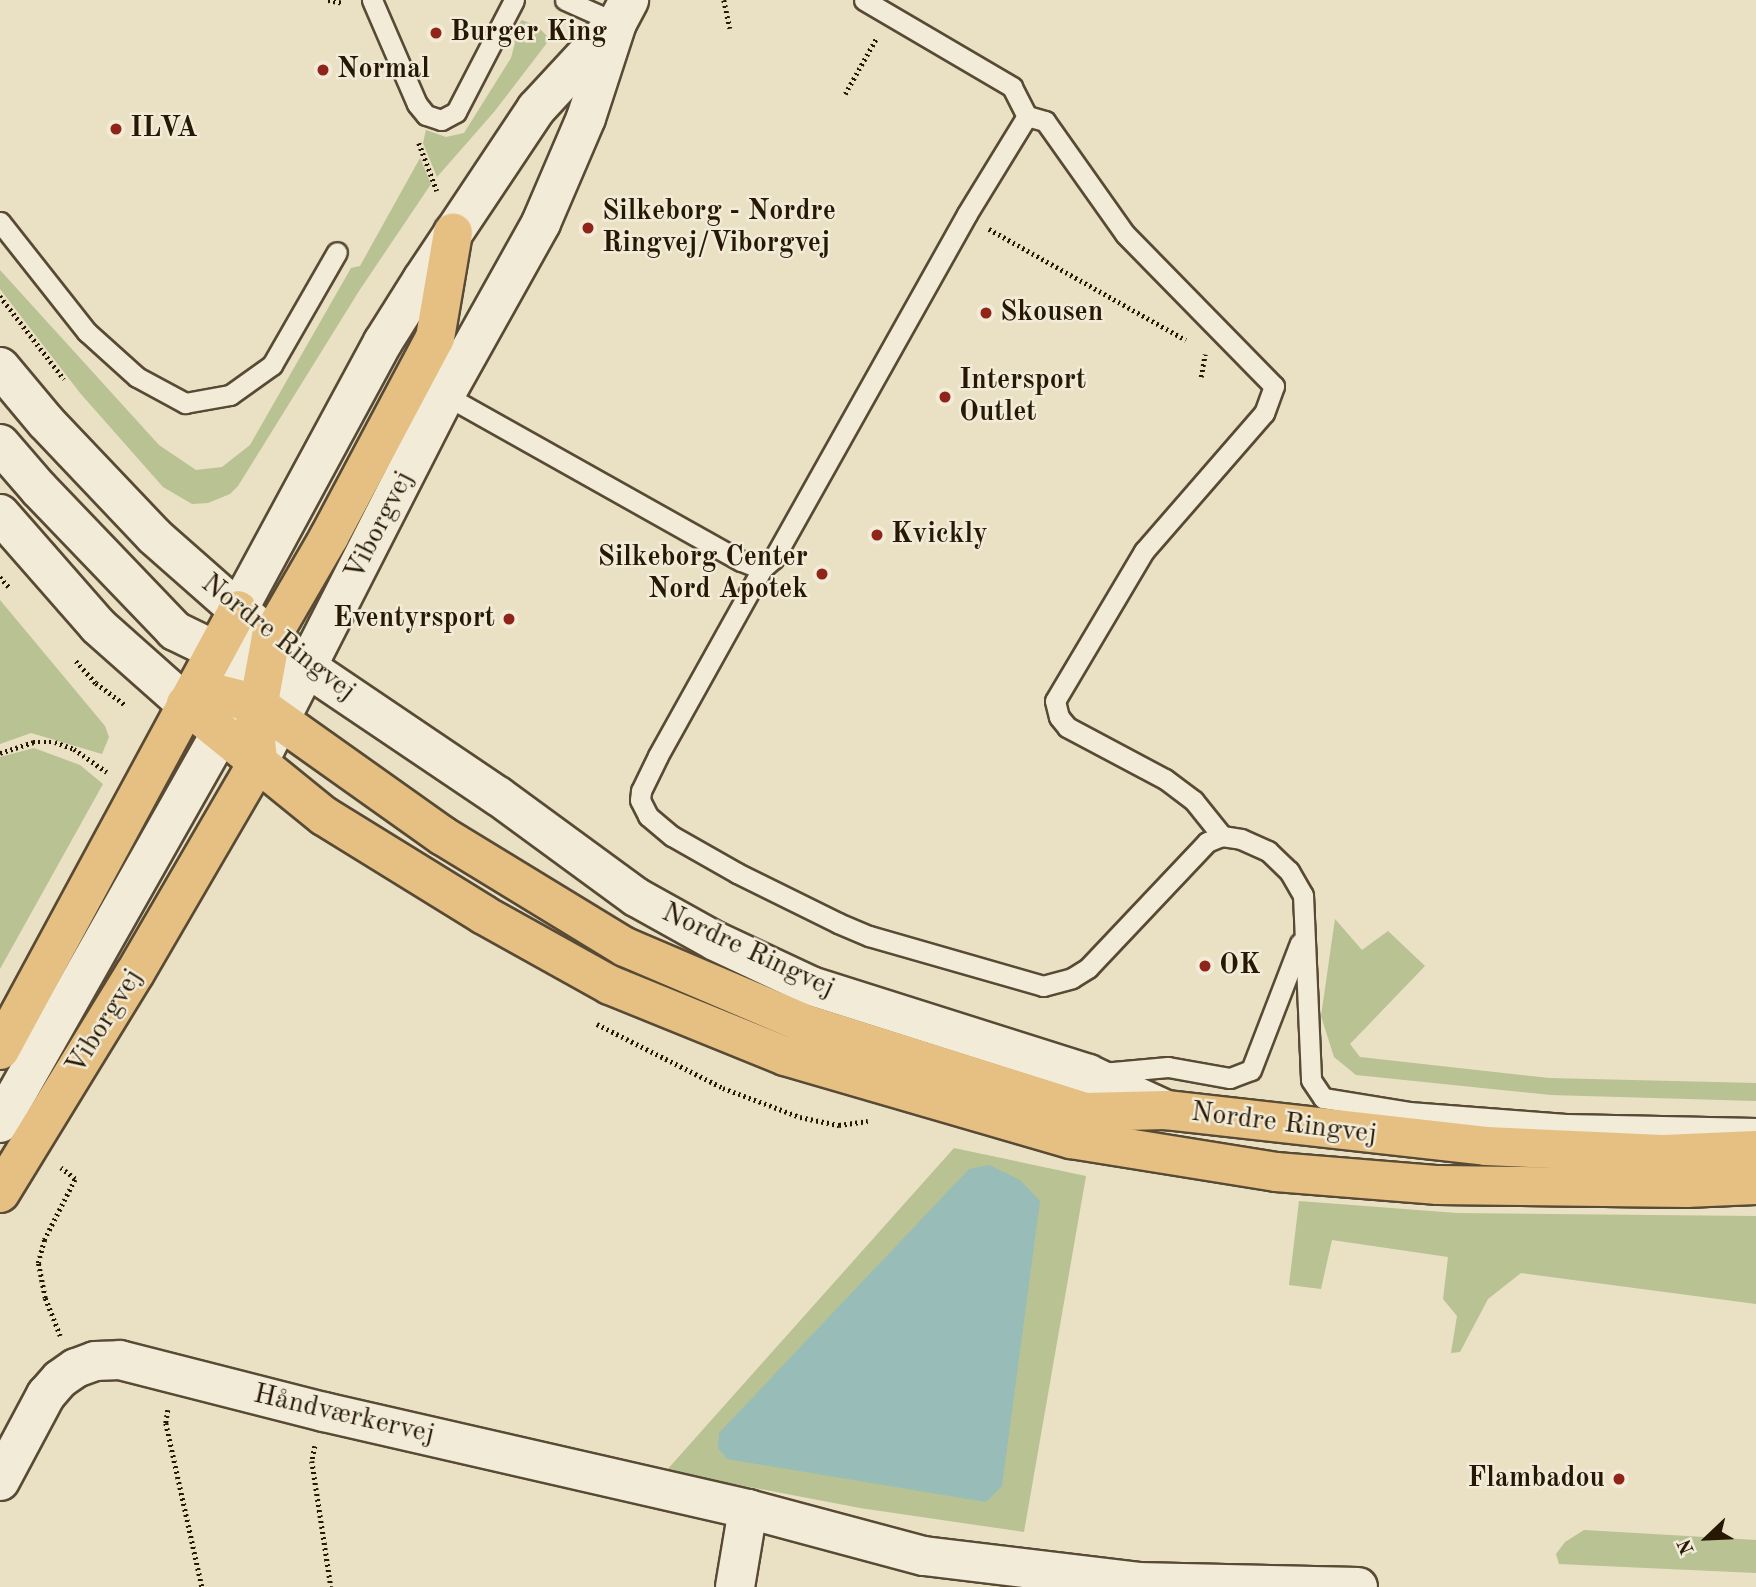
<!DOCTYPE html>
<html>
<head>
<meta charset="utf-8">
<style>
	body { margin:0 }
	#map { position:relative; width:1756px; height:1587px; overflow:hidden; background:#eae0c3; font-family:"Old Standard TT",serif }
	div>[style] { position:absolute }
	.green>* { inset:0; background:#b8c293 }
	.water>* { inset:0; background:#98bcb8 }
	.path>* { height:4.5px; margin-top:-2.25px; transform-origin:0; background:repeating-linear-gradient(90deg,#271804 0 2px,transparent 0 5.5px) }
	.roads { filter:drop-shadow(2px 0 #584a34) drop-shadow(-2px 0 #584a34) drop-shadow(0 2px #584a34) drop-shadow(0 -2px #584a34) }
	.service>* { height:19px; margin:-9.5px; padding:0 9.5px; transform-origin:9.5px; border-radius:9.5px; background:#f1ebd8 }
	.minor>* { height:38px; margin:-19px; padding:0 19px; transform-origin:19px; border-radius:19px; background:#f1ebd8 }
	.tertiary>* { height:38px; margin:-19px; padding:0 19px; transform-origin:19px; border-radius:19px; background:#f1ebd8 }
	.secondary>* { height:38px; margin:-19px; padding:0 19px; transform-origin:19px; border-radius:19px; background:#f1ebd8 }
	.primary>* { height:38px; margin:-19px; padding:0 19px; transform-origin:19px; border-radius:19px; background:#e5c082 }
	.dots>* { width:19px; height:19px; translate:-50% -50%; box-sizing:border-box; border:4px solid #f1ebd8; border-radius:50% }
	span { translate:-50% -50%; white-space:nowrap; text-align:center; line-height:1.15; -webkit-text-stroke:5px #f1ebd8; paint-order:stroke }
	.poi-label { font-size:28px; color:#271804; font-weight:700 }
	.left { translate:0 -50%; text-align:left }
	.right { translate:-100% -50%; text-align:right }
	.street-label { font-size:28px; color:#271804 }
	.north { position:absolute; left:1672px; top:1503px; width:70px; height:70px; -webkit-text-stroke:5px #f1ebd8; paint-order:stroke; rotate:247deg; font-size:19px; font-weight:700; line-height:28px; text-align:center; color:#271804 }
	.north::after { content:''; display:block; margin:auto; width:24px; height:32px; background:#271804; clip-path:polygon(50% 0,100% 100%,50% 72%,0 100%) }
</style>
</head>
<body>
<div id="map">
	<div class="green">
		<i style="clip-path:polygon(522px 20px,538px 27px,550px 39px,494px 112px,437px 177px,423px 143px,426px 130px,446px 137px,464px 133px,511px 58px,515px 43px,513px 31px)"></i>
		<i style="clip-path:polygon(420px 158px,431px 184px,359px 291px,238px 486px,230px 494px,208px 503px,192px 504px,163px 487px,80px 393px,0 289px,0 270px,159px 445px,196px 470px,222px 467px,250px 445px,351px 268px,360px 266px)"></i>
		<i style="clip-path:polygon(0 600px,105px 726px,109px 737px,102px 754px,31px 733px,0 744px)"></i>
		<i style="clip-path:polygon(34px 748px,80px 765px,103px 784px,0 969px,0 757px)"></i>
		<i style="clip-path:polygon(1335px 919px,1362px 950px,1388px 931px,1425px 966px,1350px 1044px,1360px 1057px,1549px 1078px,1756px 1083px,1756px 1101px,1551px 1095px,1356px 1075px,1334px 1057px,1321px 1016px)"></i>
		<i style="clip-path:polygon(954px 1148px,1086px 1176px,1024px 1532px,860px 1508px,666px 1471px)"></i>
		<i style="clip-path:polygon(1299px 1201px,1457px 1213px,1756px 1216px,1756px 1304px,1521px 1273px,1488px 1299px,1460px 1352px,1451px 1353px,1457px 1316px,1443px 1299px,1448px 1257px,1332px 1240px,1321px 1289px,1289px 1285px)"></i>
		<i style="clip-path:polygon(1584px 1530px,1756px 1540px,1756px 1573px,1559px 1564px,1556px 1554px,1565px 1542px)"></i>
	</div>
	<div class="water">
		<i style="clip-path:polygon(989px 1165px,1020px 1180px,1040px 1201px,1002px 1486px,986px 1502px,727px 1459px,718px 1448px,719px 1433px,969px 1169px)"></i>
	</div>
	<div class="path">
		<i style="left:328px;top:0;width:16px;rotate:11deg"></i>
		<i style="left:724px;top:0;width:29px;rotate:78deg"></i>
		<i style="left:845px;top:94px;width:65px;rotate:-60.7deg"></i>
		<i style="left:419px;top:143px;width:51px;rotate:69.4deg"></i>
		<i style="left:989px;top:229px;width:226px;rotate:29.4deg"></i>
		<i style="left:0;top:296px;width:105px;rotate:52.4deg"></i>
		<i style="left:1201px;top:377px;width:23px;rotate:-80deg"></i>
		<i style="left:0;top:577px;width:13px;rotate:48deg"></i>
		<i style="left:76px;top:661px;width:30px;rotate:48deg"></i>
		<i style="left:96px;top:683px;width:38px;rotate:37deg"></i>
		<i style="left:0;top:753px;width:35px;rotate:-18deg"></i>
		<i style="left:33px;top:742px;width:22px"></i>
		<i style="left:55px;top:742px;width:20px;rotate:20deg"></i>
		<i style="left:74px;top:749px;width:40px;rotate:34.9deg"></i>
		<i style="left:597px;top:1024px;width:141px;rotate:26.9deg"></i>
		<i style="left:723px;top:1088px;width:82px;rotate:20.6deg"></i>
		<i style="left:800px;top:1117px;width:40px;rotate:12deg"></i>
		<i style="left:839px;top:1125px;width:29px;rotate:-8deg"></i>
		<i style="left:60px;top:1336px;width:41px;rotate:-111.5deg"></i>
		<i style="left:45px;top:1298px;width:36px;rotate:-101deg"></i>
		<i style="left:38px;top:1263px;width:24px;rotate:-75deg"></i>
		<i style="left:44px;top:1240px;width:68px;rotate:-63.1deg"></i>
		<i style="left:75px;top:1179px;width:18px;rotate:-142deg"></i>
		<i style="left:168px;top:1410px;width:13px;rotate:99deg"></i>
		<i style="left:166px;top:1423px;width:168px;rotate:77.6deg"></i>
		<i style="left:315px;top:1446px;width:15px;rotate:101deg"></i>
		<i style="left:312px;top:1461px;width:127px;rotate:81.4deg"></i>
	</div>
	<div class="roads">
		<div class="service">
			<i style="left:372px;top:0;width:113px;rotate:66.6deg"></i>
			<i style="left:417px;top:104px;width:14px;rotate:51deg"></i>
			<i style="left:426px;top:115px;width:16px;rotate:18deg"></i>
			<i style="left:441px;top:120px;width:17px;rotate:-28deg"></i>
			<i style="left:456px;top:112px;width:126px;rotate:-62.6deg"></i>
			<i style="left:565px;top:0;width:57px;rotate:23.9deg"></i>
			<i style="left:864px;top:0;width:172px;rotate:30.4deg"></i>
			<i style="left:1012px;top:87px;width:33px;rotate:63deg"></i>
			<i style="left:1027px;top:116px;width:19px;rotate:16deg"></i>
			<i style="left:1045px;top:121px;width:138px;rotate:54.7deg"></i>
			<i style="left:1125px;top:234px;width:213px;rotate:45.6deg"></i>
			<i style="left:1274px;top:386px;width:29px;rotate:110deg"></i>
			<i style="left:1264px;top:413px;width:183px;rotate:131deg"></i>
			<i style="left:1144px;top:551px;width:174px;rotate:120.7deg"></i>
			<i style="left:1055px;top:701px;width:16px;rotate:76deg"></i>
			<i style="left:1059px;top:717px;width:13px;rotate:51deg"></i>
			<i style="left:1067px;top:727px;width:111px;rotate:28deg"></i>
			<i style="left:1165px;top:779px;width:36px;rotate:37deg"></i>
			<i style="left:1194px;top:801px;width:45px;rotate:51.3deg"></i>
			<i style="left:1027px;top:116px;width:115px;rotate:121.5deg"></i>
			<i style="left:967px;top:214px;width:396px;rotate:119.3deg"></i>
			<i style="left:773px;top:559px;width:15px;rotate:138deg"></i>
			<i style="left:762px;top:569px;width:214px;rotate:119.1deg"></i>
			<i style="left:658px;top:756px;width:39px;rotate:116deg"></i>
			<i style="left:641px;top:791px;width:9px;rotate:96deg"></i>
			<i style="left:640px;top:800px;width:18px;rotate:63deg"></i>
			<i style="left:648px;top:816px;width:31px;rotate:40deg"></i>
			<i style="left:672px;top:836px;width:75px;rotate:29.6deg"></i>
			<i style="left:737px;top:873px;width:113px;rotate:26.3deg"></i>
			<i style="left:838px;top:923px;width:34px;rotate:23deg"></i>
			<i style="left:869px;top:936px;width:181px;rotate:16deg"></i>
			<i style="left:1043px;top:986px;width:30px;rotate:-15deg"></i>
			<i style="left:1072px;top:978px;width:19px;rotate:-32deg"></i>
			<i style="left:1088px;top:968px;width:173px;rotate:-46.6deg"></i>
			<i style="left:1207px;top:842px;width:16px;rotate:-22deg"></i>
			<i style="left:1222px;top:836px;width:19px;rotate:9deg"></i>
			<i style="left:1241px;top:839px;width:30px;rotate:24deg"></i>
			<i style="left:1268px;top:851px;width:29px;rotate:44deg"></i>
			<i style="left:1289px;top:871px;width:28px;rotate:60deg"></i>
			<i style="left:1303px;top:895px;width:185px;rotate:87.5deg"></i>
			<i style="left:1311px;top:1080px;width:22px;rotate:56deg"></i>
			<i style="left:1323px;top:1098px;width:87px;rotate:9.2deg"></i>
			<i style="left:1409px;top:1112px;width:157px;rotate:4.4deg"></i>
			<i style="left:1566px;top:1124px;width:190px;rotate:1.2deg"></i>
			<i style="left:0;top:222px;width:140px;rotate:51.7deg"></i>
			<i style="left:87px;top:332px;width:67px;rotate:42deg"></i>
			<i style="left:137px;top:377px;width:55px;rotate:28.4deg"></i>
			<i style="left:185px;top:403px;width:46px;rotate:-10.1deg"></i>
			<i style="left:230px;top:395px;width:52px;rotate:-35.5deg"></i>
			<i style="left:272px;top:365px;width:130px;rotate:-60.1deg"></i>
			<i style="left:445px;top:395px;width:339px;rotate:29.3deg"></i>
			<i style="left:741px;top:561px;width:22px;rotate:21deg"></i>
			<i style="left:1102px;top:1073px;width:66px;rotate:-5.2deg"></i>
			<i style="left:1168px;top:1067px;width:63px;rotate:10.1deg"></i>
			<i style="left:1230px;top:1078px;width:22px;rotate:-21deg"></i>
			<i style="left:1251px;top:1070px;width:136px;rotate:-68.9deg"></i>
		</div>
		<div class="minor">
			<i style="left:0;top:1481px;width:98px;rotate:-61.9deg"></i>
			<i style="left:46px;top:1395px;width:21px;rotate:-49deg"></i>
			<i style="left:60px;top:1379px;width:19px;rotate:-35deg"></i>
			<i style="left:76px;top:1368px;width:20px;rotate:-20deg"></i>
			<i style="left:95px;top:1361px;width:25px;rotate:-2deg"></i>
			<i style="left:120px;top:1360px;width:211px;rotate:14.3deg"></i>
			<i style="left:324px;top:1412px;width:435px;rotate:12.9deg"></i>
			<i style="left:748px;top:1509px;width:182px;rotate:15deg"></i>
			<i style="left:924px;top:1556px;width:216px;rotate:6.9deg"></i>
			<i style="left:1138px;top:1582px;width:220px;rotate:1.3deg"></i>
			<i style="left:735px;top:1587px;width:79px;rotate:-80.5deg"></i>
		</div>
		<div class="tertiary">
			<i style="left:0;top:444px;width:60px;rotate:49.1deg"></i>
			<i style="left:39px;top:489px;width:197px;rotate:46.2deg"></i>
			<i style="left:175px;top:631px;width:78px;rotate:25.9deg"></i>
			<i style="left:238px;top:610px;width:305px;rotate:-61.6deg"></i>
			<i style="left:383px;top:342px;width:73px;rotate:-57.8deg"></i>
			<i style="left:422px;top:280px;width:206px;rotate:-56.3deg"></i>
			<i style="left:536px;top:109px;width:109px;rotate:-47.2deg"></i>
			<i style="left:265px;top:749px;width:397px;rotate:-63deg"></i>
			<i style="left:445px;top:395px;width:197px;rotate:-60.8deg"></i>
			<i style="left:541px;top:223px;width:114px;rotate:-66.8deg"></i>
			<i style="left:586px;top:118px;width:100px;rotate:-71.9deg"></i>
			<i style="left:617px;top:23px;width:26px;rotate:-62deg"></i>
		</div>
		<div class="secondary">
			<i style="left:0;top:367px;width:72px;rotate:50.1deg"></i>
			<i style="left:46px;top:422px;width:157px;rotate:46.5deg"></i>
			<i style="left:154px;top:536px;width:112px;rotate:41.4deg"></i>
			<i style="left:238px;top:610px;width:91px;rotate:39.6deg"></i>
			<i style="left:308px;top:668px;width:229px;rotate:34deg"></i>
			<i style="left:498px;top:796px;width:171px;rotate:36.2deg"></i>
			<i style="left:636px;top:897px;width:90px;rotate:29.1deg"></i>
			<i style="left:715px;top:941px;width:106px;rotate:25.1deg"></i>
			<i style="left:811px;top:986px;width:291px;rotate:17.6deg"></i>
			<i style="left:1088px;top:1074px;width:86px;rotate:24.8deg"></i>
			<i style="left:0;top:514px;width:149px;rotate:48.8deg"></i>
			<i style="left:98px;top:626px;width:118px;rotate:41.6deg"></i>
			<i style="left:0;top:1123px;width:448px;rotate:-60.5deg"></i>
			<i style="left:221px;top:733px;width:21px;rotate:-67deg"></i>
			<i style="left:229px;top:714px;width:52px;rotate:-81.1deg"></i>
			<i style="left:237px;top:663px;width:53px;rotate:-88.9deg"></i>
		</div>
		<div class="primary">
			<i style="left:186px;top:704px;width:178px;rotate:39.1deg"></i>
			<i style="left:324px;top:816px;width:188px;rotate:31.7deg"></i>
			<i style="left:484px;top:915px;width:144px;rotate:29.1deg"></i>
			<i style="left:610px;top:985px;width:189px;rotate:22.1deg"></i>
			<i style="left:785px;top:1056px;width:298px;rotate:16.2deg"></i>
			<i style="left:1071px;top:1139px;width:208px;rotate:9.1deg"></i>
			<i style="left:1276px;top:1172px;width:163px;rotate:4.6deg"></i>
			<i style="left:1438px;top:1185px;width:248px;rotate:0.7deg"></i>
			<i style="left:1686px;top:1188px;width:70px;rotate:-2.5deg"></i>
			<i style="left:186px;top:704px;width:37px;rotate:-14deg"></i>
			<i style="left:222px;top:695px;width:36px;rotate:14deg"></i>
			<i style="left:257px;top:704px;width:228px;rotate:35.4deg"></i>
			<i style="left:443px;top:836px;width:213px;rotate:31.4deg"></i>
			<i style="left:625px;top:947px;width:194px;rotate:23.1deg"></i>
			<i style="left:803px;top:1023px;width:296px;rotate:17.5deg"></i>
			<i style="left:1085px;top:1112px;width:81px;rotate:-1.4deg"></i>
			<i style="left:1166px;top:1110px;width:322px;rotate:6.4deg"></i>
			<i style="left:1486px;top:1146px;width:178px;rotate:2.6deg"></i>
			<i style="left:1664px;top:1154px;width:92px;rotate:-2.5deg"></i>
			<i style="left:0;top:1050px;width:500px;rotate:-61.59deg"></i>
			<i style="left:0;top:1193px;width:258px;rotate:-58.5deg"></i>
			<i style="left:135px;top:973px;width:244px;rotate:-59.8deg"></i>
			<i style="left:258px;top:762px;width:38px;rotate:-95deg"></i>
			<i style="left:255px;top:724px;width:88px;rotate:-79.6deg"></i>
			<i style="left:271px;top:637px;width:116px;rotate:-59.9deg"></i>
			<i style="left:329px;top:537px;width:225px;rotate:-62deg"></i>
			<i style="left:435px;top:338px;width:107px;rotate:-80.3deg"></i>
		</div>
	</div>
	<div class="dots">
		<i style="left:436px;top:33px;background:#8f2418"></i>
		<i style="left:323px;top:70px;background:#8f2418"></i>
		<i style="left:116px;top:129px;background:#8f2418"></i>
		<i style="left:588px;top:228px;background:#8f2418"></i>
		<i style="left:986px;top:313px;background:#8f2418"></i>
		<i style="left:945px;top:397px;background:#8f2418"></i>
		<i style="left:877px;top:535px;background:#8f2418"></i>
		<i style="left:822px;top:574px;background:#8f2418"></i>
		<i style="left:509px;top:619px;background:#8f2418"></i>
		<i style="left:1205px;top:966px;background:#8f2418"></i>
		<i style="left:1619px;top:1479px;background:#8f2418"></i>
	</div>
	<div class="poi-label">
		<span class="left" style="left:450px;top:33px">Burger King</span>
		<span class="left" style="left:337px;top:70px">Normal</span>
		<span class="left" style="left:130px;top:129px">ILVA</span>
		<span class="left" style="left:602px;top:228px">Silkeborg - Nordre<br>Ringvej/Viborgvej</span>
		<span class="left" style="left:1000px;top:313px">Skousen</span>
		<span class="left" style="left:959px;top:397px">Intersport<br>Outlet</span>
		<span class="left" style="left:891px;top:535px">Kvickly</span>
		<span class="right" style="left:808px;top:574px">Silkeborg Center<br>Nord Apotek</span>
		<span class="right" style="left:495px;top:619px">Eventyrsport</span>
		<span class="left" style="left:1219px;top:966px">OK</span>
		<span class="right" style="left:1605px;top:1479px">Flambadou</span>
	</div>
	<div class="street-label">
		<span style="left:380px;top:526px;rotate:-63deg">Viborgvej</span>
		<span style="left:278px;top:638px;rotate:38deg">Nordre Ringvej</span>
		<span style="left:748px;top:951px;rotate:25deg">Nordre Ringvej</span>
		<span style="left:105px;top:1022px;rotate:-58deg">Viborgvej</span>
		<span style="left:1284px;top:1124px;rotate:7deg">Nordre Ringvej</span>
		<span style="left:344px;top:1415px;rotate:13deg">Håndværkervej</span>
	</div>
	<div class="north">N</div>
</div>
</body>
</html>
